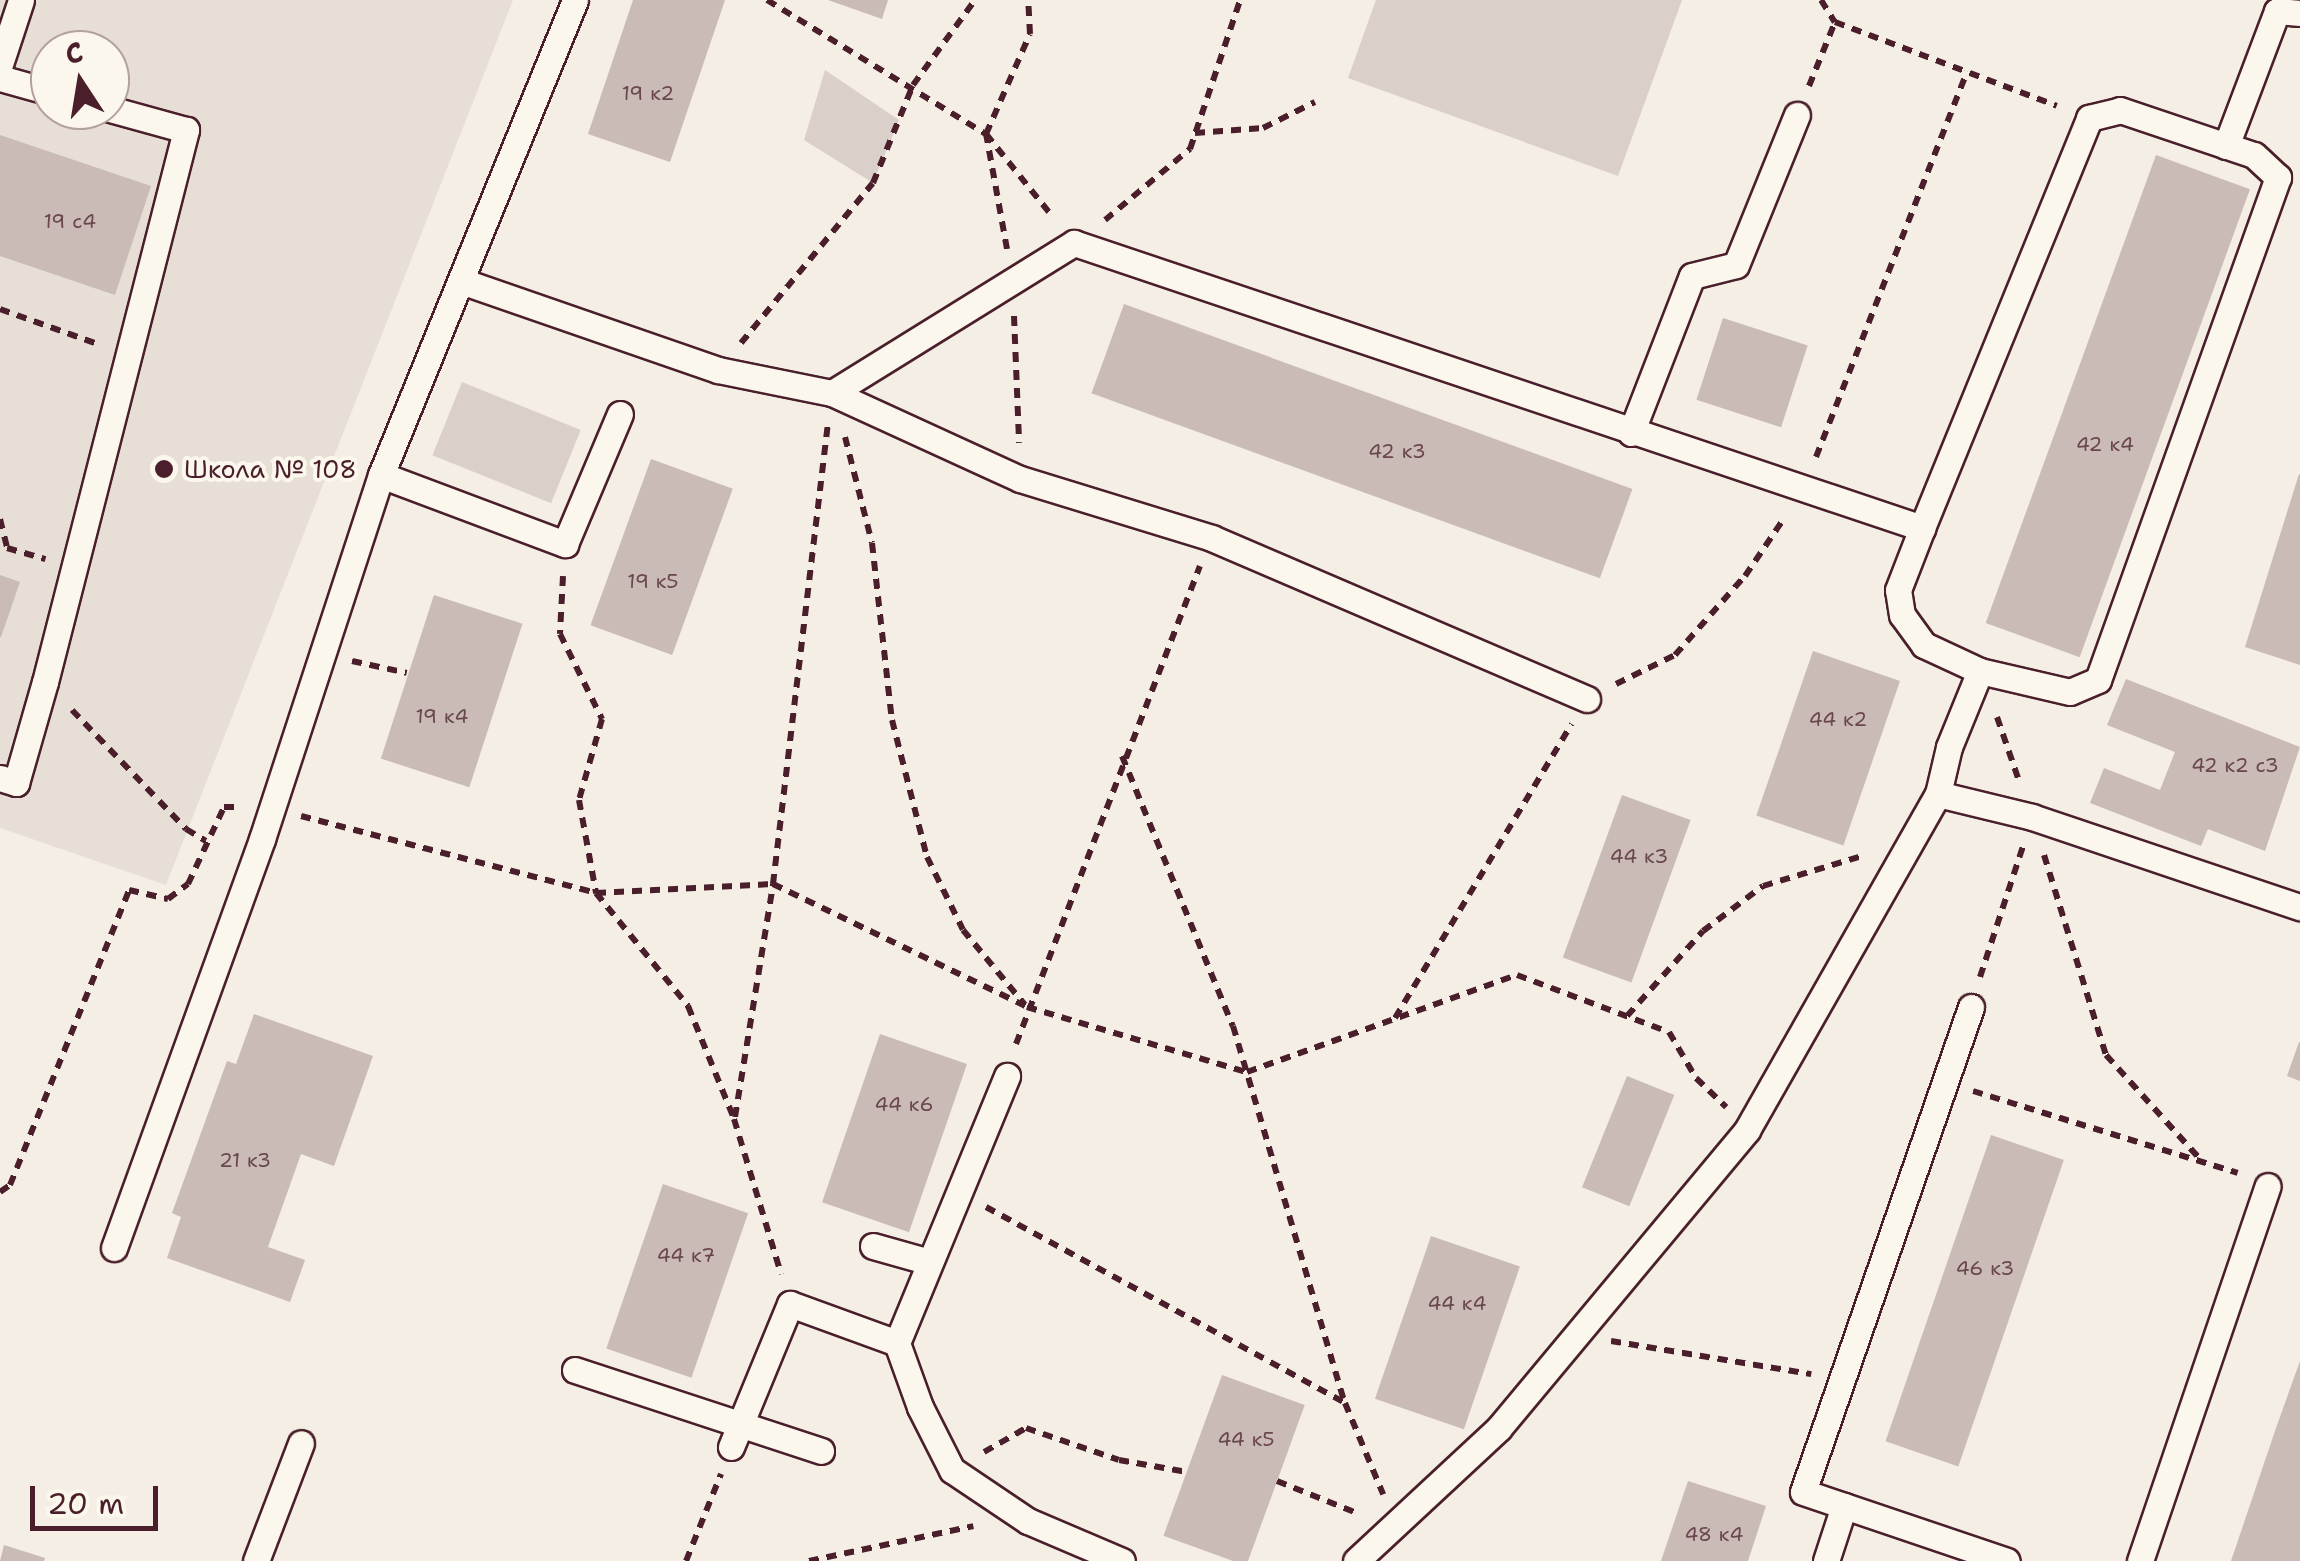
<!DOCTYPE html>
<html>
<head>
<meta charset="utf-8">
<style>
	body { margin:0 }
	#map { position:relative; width:2300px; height:1561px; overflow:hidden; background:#f4eee4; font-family:"Shantell Sans",sans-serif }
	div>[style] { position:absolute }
	.built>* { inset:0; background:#e7dfd6 }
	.green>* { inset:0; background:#dbd0c9; transform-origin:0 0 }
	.building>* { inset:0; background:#cabbb6; transform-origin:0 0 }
	.path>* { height:6px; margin-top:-3px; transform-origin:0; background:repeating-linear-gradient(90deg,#4a1f2b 0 10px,transparent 0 18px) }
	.roads { filter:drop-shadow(2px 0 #4a1f2b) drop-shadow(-2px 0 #4a1f2b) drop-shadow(0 2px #4a1f2b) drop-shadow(0 -2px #4a1f2b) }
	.lane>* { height:25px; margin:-12.5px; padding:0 12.5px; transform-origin:12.5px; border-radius:12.5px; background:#fbf7ec }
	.dots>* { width:28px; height:28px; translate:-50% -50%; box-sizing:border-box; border:5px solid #fbf7ec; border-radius:50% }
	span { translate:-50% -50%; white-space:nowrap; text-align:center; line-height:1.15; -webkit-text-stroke:8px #fbf7ec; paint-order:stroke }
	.number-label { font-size:20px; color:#6a464e }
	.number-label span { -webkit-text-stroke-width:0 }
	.poi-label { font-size:25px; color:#4a1f2b }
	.left { translate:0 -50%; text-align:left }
	.north { position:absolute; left:30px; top:30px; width:100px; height:100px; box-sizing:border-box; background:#fbf7ec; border:2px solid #b4a19f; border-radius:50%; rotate:348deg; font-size:28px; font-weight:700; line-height:40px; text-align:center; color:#4a1f2b }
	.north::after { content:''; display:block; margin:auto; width:35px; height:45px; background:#4a1f2b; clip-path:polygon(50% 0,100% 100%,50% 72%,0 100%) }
	.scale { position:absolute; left:30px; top:1486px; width:128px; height:45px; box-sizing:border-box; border:5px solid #4a1f2b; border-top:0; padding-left:12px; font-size:30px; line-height:35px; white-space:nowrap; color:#4a1f2b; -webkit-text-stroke:8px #fbf7ec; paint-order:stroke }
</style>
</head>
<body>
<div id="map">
	<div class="built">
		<i style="clip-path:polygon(evenodd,0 0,513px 0,166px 885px,0 828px,0 0,50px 50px,110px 50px,110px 110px,50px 110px,50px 50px)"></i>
	</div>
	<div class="green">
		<i style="clip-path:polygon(1376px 0,1682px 0,1618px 176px,1348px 78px)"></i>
		<i style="clip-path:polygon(825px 70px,899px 120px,873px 183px,804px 140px)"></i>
		<i style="left:462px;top:382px;width:128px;height:79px;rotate:22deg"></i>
	</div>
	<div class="building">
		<i style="clip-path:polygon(633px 0,725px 0,670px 162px,588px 134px)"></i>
		<i style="clip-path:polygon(828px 0,888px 0,882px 19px)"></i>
		<i style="clip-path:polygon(0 135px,151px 186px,115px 295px,0 256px)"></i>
		<i style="left:2156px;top:155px;width:100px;height:498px;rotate:20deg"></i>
		<i style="left:1124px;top:304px;width:541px;height:95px;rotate:20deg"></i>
		<i style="left:1723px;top:318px;width:89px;height:86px;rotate:18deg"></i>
		<i style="left:651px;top:459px;width:87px;height:177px;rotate:20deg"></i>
		<i style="clip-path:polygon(2299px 474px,2300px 475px,2300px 665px,2245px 647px)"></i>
		<i style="clip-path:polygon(0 575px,20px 582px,1px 637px,0 637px)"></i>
		<i style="left:434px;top:595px;width:93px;height:172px;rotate:18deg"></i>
		<i style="left:1813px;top:651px;width:92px;height:174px;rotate:19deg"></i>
		<i style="clip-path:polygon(2126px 679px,2300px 747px,2265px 851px,2208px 829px,2201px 846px,2090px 803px,2104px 768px,2160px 790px,2175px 752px,2107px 725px)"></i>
		<i style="left:1622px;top:795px;width:73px;height:173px;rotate:20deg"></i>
		<i style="clip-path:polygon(254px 1014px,373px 1056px,334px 1166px,301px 1154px,268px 1247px,305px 1260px,290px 1302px,167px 1258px,181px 1217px,172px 1213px,227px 1061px,236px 1064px)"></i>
		<i style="left:880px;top:1034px;width:92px;height:178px;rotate:19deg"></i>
		<i style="clip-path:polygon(2299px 1042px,2300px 1042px,2300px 1081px,2287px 1076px)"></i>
		<i style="left:1627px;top:1076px;width:51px;height:120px;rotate:22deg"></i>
		<i style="left:1991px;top:1135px;width:77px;height:324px;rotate:19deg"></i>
		<i style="left:663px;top:1184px;width:90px;height:174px;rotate:19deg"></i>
		<i style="left:1431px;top:1236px;width:94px;height:172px;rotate:19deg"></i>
		<i style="clip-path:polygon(2300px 1361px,2300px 1561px,2231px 1561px,2276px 1428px)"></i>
		<i style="left:1222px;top:1375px;width:88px;height:171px;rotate:20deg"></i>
		<i style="clip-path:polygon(1688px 1481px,1766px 1506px,1748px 1561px,1661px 1561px)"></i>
		<i style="clip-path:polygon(4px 1545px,45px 1558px,44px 1561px,0 1561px)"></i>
	</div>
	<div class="path">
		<i style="left:767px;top:0;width:257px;rotate:31.5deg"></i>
		<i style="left:986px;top:134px;width:107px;rotate:51.1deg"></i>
		<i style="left:1821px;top:0;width:26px;rotate:58deg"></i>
		<i style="left:1835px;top:22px;width:237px;rotate:20.7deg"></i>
		<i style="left:1809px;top:86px;width:69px;rotate:-67.9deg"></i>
		<i style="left:1195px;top:133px;width:68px;rotate:-4.2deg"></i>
		<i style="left:1263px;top:128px;width:58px;rotate:-26.6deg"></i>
		<i style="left:1105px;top:220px;width:111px;rotate:-39.9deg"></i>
		<i style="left:1190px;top:149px;width:157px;rotate:-71.4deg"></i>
		<i style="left:1007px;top:249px;width:117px;rotate:-100.3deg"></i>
		<i style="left:986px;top:134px;width:109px;rotate:-66.3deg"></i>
		<i style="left:1030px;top:34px;width:34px;rotate:-93deg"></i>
		<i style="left:0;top:309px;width:104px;rotate:19.7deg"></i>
		<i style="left:1014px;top:316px;width:127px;rotate:87.7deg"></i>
		<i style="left:741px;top:343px;width:207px;rotate:-50.5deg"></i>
		<i style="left:873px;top:183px;width:106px;rotate:-67.8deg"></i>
		<i style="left:913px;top:85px;width:105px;rotate:-53.9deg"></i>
		<i style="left:845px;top:437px;width:109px;rotate:75.7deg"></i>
		<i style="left:872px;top:543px;width:178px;rotate:83.6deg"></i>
		<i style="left:892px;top:720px;width:141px;rotate:75.7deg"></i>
		<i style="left:927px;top:857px;width:81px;rotate:63.7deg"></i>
		<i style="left:963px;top:930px;width:97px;rotate:50.4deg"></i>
		<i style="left:1816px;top:457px;width:414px;rotate:-68.6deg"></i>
		<i style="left:0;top:519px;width:30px;rotate:76deg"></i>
		<i style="left:7px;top:548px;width:40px;rotate:16deg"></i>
		<i style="left:563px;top:576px;width:58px;rotate:93deg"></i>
		<i style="left:560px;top:634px;width:95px;rotate:63.7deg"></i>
		<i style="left:602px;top:719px;width:84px;rotate:105.9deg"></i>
		<i style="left:579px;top:800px;width:95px;rotate:79.6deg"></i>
		<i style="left:596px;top:893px;width:146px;rotate:50.8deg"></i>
		<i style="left:688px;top:1006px;width:122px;rotate:67.8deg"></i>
		<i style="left:734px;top:1119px;width:162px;rotate:73.1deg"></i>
		<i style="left:352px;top:661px;width:56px;rotate:12.3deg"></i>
		<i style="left:1616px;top:684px;width:66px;rotate:-26.2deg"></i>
		<i style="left:1675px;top:655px;width:106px;rotate:-48.5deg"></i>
		<i style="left:1745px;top:576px;width:71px;rotate:-55.9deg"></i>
		<i style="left:72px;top:710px;width:165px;rotate:46.2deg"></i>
		<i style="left:186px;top:829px;width:23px;rotate:31deg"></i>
		<i style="left:1997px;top:717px;width:68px;rotate:71deg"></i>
		<i style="left:1122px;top:756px;width:292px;rotate:67.7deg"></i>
		<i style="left:1233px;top:1026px;width:393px;rotate:73.5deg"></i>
		<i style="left:1345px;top:1403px;width:99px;rotate:67.3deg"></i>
		<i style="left:301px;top:816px;width:305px;rotate:14.6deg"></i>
		<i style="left:596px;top:893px;width:177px;rotate:-2.9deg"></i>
		<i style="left:773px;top:884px;width:282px;rotate:25.8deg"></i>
		<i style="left:1027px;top:1007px;width:229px;rotate:16.5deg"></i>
		<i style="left:1247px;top:1072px;width:287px;rotate:-19.8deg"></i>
		<i style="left:1517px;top:975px;width:162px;rotate:20.6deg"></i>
		<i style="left:1669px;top:1032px;width:53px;rotate:59.6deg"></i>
		<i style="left:1696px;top:1078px;width:42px;rotate:44deg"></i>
		<i style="left:2044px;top:855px;width:209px;rotate:72.8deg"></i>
		<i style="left:2106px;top:1055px;width:139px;rotate:47.9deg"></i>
		<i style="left:1980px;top:977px;width:138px;rotate:-71.8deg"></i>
		<i style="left:1627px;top:1016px;width:114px;rotate:-48.2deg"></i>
		<i style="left:1703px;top:931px;width:75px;rotate:-36.9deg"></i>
		<i style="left:1763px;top:886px;width:103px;rotate:-16.9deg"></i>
		<i style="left:1395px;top:1018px;width:343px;rotate:-59deg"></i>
		<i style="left:1016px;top:1044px;width:512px;rotate:-68.95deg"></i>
		<i style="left:1973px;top:1091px;width:277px;rotate:17.2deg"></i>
		<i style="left:735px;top:1117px;width:236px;rotate:-80.7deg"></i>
		<i style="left:773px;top:884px;width:461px;rotate:-83.2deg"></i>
		<i style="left:0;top:1192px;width:12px;rotate:-35deg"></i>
		<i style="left:10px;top:1185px;width:318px;rotate:-68deg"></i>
		<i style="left:129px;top:890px;width:40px;rotate:13deg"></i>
		<i style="left:168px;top:899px;width:25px;rotate:-37deg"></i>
		<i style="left:188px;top:884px;width:85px;rotate:-64.9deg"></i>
		<i style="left:224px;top:807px;width:16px"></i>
		<i style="left:986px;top:1207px;width:408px;rotate:28.6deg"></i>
		<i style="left:1611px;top:1341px;width:203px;rotate:9.4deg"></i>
		<i style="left:984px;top:1452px;width:48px;rotate:-29.7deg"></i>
		<i style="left:1026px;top:1428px;width:98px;rotate:19deg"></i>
		<i style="left:1119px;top:1460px;width:69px;rotate:10deg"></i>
		<i style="left:1277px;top:1481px;width:88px;rotate:21.9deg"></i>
		<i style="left:686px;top:1561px;width:94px;rotate:-68.1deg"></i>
		<i style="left:809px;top:1561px;width:168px;rotate:-12deg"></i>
	</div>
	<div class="roads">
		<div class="lane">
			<i style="left:0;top:64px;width:67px;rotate:-71.8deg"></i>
			<i style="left:0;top:78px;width:52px;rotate:15.6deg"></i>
			<i style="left:2226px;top:146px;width:144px;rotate:-69.3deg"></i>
			<i style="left:2277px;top:11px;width:23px;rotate:5deg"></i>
			<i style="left:464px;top:282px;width:269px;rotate:19.1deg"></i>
			<i style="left:718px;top:370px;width:116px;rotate:11.4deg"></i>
			<i style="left:1631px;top:433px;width:168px;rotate:-68.8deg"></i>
			<i style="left:1692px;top:276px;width:45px;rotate:-14deg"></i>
			<i style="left:1736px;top:265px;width:162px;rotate:-67.9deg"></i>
			<i style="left:381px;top:475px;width:197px;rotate:20.6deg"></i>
			<i style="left:565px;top:544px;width:141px;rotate:-67.1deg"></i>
			<i style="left:1587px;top:699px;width:408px;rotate:-156.8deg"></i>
			<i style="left:1212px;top:538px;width:201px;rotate:-162.9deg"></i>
			<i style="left:1020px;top:479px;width:207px;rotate:-155.4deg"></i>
			<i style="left:832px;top:393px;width:285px;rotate:-31.8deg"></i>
			<i style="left:1074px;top:243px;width:895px;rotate:18.58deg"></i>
			<i style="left:1922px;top:528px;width:443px;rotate:-67.8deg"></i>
			<i style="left:2089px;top:118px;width:32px;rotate:-14deg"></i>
			<i style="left:2120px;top:110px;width:141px;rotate:18.6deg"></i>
			<i style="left:2254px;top:155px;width:33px;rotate:43deg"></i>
			<i style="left:2278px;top:177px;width:534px;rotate:109.69deg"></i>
			<i style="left:2098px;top:680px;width:30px;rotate:157deg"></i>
			<i style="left:2070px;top:692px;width:92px;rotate:-166.9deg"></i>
			<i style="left:1980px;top:671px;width:62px;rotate:-155.1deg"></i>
			<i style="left:1924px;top:645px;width:37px;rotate:-126deg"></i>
			<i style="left:1902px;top:615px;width:25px;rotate:-99deg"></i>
			<i style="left:1898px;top:590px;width:66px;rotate:-68.8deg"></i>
			<i style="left:0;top:778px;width:17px;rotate:17deg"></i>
			<i style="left:16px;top:783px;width:105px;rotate:-74deg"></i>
			<i style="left:45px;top:682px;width:570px;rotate:-75.67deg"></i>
			<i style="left:186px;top:130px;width:79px;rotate:-164.6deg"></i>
			<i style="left:1938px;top:794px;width:97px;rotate:13.7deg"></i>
			<i style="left:2032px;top:817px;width:283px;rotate:18.6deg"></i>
			<i style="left:1971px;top:1007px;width:513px;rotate:109.11deg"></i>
			<i style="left:1803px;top:1492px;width:215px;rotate:18.7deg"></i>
			<i style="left:873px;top:1246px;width:59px;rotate:15.7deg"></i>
			<i style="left:114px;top:1248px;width:435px;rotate:-70.1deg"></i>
			<i style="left:262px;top:839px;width:383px;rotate:-71.9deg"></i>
			<i style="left:381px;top:475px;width:513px;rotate:-67.78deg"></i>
			<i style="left:897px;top:1343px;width:289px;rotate:-67.6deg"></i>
			<i style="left:575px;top:1370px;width:259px;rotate:18.2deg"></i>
			<i style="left:731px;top:1447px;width:155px;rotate:-67.6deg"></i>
			<i style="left:790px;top:1304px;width:114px;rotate:20deg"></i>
			<i style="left:897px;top:1343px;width:68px;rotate:70.2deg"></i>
			<i style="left:920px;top:1407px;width:71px;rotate:63.1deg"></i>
			<i style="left:952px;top:1470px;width:92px;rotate:33.9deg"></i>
			<i style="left:1028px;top:1521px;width:102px;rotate:23.1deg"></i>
			<i style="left:256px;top:1561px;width:126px;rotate:-69.1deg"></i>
			<i style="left:1356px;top:1561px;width:195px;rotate:-42.9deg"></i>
			<i style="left:1499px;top:1428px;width:388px;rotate:-50.2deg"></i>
			<i style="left:1747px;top:1130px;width:386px;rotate:-60.4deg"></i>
			<i style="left:1938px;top:794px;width:48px;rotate:-76.8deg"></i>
			<i style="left:1949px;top:747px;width:82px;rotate:-67.8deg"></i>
			<i style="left:1826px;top:1561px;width:58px;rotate:-71.9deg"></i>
			<i style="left:2140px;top:1561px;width:396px;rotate:-71.2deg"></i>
		</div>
	</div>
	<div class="dots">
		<i style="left:164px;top:469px;background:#4a1f2b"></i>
	</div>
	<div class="number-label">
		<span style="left:648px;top:93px">19 к2</span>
		<span style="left:70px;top:221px">19 с4</span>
		<span style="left:2105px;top:444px">42 к4</span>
		<span style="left:1397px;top:451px">42 к3</span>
		<span style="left:653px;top:581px">19 к5</span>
		<span style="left:442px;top:716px">19 к4</span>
		<span style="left:1838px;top:719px">44 к2</span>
		<span style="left:2235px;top:765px">42 к2 с3</span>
		<span style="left:1639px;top:856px">44 к3</span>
		<span style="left:904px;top:1104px">44 к6</span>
		<span style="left:245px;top:1160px">21 к3</span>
		<span style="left:686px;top:1255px">44 к7</span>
		<span style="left:1985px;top:1268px">46 к3</span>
		<span style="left:1457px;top:1303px">44 к4</span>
		<span style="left:1246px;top:1439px">44 к5</span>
		<span style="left:1714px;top:1534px">48 к4</span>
	</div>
	<div class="poi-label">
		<span class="left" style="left:184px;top:469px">Школа № 108</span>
	</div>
	<div class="north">С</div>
	<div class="scale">20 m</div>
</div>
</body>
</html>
